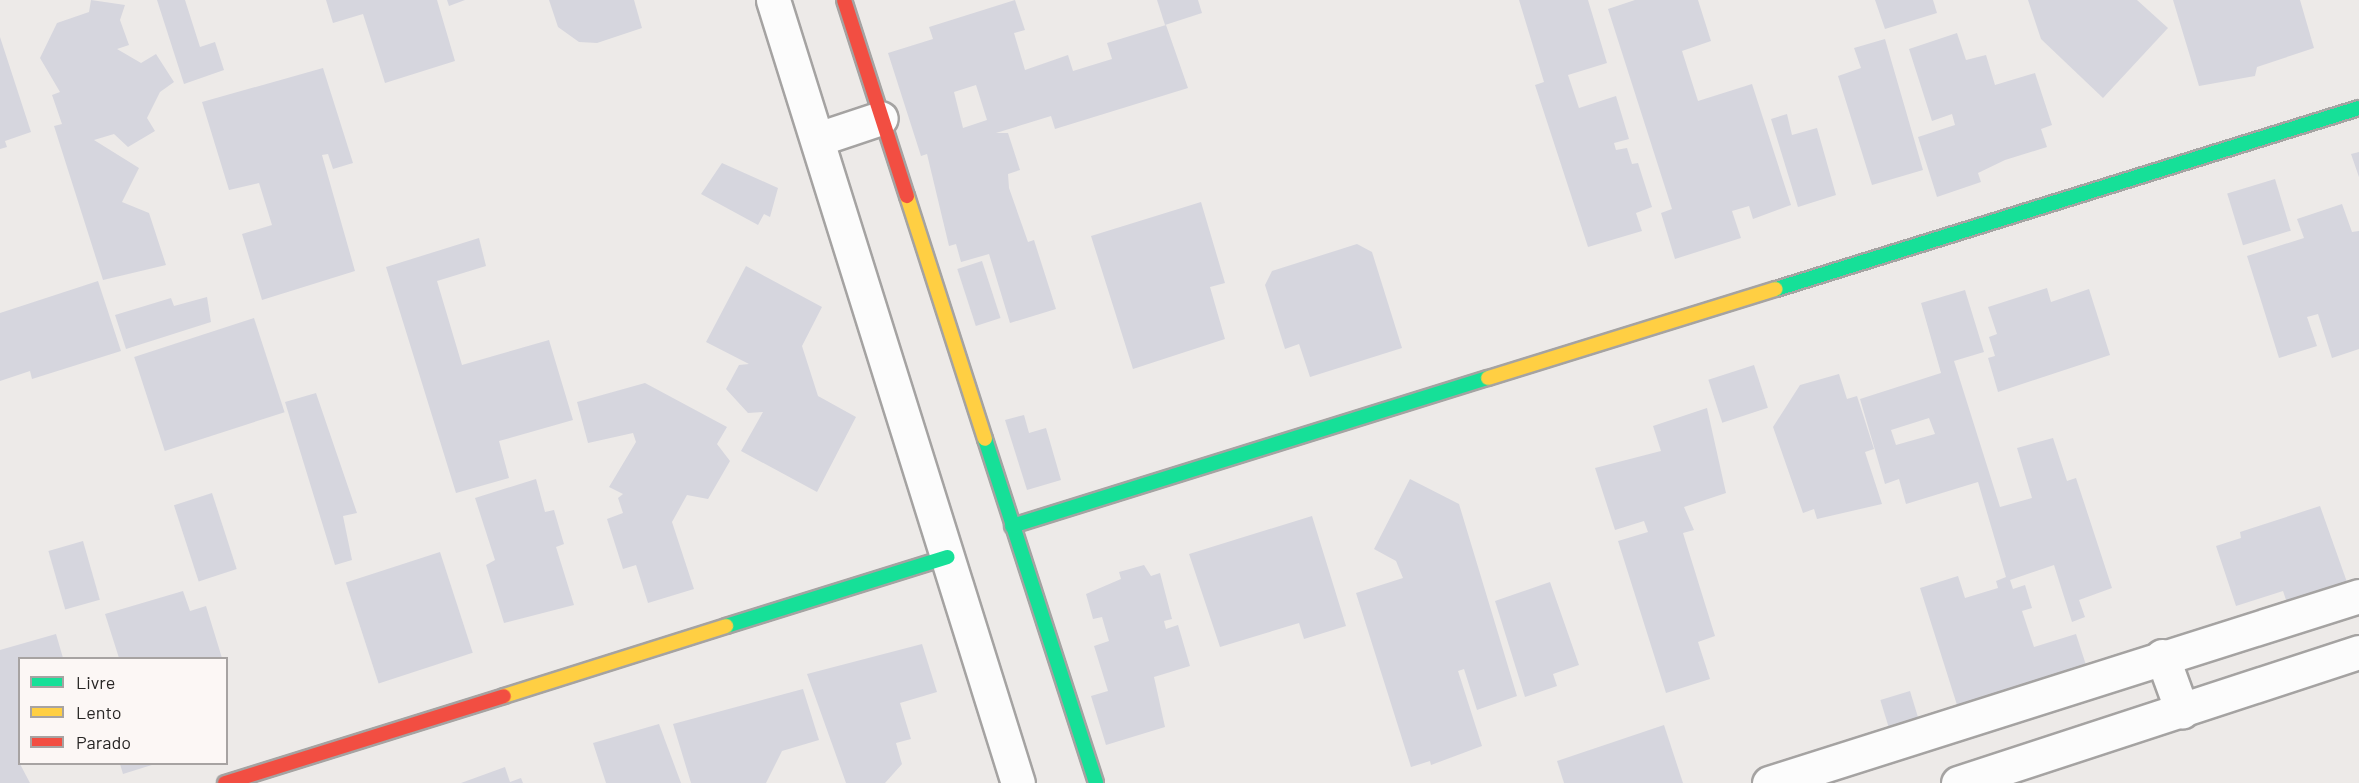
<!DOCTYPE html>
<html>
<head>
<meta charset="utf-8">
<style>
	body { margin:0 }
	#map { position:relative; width:2359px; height:783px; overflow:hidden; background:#edeae8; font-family:Barlow,sans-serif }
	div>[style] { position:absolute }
	.building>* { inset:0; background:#d6d6de; transform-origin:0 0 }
	.roads { filter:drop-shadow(2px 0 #a5a3a2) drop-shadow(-2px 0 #a5a3a2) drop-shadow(0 2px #a5a3a2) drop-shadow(0 -2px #a5a3a2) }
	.street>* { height:33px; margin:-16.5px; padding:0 16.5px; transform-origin:16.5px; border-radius:16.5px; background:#fcfcfc }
	.fast>* { height:14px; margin:-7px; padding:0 7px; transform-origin:7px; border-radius:7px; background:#16e098 }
	.slow>* { height:14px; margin:-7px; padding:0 7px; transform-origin:7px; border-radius:7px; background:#ffcf43 }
	.jam>* { height:14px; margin:-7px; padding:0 7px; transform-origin:7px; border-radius:7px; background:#f24e42 }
	span { translate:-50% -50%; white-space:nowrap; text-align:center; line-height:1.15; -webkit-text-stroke:4.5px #fcf7f5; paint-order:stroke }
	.legend { position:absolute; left:18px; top:657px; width:210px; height:108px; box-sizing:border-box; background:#fcf7f5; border:2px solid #a7a3a2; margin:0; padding:8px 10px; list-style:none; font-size:18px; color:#282625 }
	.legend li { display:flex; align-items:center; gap:12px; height:30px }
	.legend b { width:30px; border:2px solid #a7a3a2 }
</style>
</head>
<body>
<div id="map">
	<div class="building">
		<i style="clip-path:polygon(91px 0,125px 5px,120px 20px,129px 45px,117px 49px,141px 63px,156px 54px,174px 82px,160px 92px,147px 118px,155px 131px,128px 147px,114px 134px,94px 140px,139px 168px,122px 202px,149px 213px,166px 265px,103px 280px,54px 126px,62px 124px,52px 95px,60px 92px,40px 58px,57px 23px,89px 12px)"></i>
		<i style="clip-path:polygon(157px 0,185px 0,200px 47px,215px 42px,224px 70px,184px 84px)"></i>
		<i style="clip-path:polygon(326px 0,437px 0,455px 61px,385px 83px,363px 14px,333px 23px)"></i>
		<i style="clip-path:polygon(447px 0,465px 0,449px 6px)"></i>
		<i style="clip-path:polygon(549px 0,634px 0,642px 28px,597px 43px,579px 42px,558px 27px)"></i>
		<i style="clip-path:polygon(evenodd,1015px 0,1025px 30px,1014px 33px,1025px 70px,1068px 55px,1073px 71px,1112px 59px,1107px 43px,1166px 25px,1188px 88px,1055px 129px,1051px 116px,996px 133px,1008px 133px,1020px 170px,1008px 174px,1009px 188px,1028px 242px,1034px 240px,1056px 309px,1010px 323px,989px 254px,961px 262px,956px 244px,949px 246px,927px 154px,921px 156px,888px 53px,933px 39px,929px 27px,1015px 0,976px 85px,987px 120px,963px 128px,954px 92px,976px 85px)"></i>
		<i style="clip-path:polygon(1157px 0,1198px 0,1202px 13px,1165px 25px)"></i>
		<i style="clip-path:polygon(1519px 0,1588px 0,1607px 63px,1568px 75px,1579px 108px,1616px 96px,1629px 139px,1614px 143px,1616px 150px,1627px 148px,1632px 164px,1638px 163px,1652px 207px,1636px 213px,1642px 231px,1588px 247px,1535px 85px,1544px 82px)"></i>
		<i style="clip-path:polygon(1635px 0,1698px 0,1711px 41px,1682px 51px,1698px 101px,1752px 84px,1791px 205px,1753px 219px,1749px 206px,1732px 211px,1741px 238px,1675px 259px,1661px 213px,1672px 209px,1608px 9px)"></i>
		<i style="clip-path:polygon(1875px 0,1933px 0,1937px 13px,1885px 29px)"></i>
		<i style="clip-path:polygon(2028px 0,2137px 0,2168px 28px,2103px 98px,2041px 39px)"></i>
		<i style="clip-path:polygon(2173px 0,2300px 0,2314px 48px,2257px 67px,2255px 76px,2199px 86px)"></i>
		<i style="clip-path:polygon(1957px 33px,1966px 60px,1986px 55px,1995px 85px,2035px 73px,2052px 125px,2041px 129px,2047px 147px,2005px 160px,1978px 173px,1981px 182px,1937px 197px,1918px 137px,1955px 125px,1952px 114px,1932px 121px,1909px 49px)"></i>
		<i style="clip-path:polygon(0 37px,31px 132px,5px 141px,7px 147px,0 149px)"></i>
		<i style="clip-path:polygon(1885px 39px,1923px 170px,1872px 185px,1838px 76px,1861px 68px,1854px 48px)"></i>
		<i style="clip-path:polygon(323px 68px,353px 163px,333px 169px,328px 154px,322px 155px,355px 271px,262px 300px,242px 234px,272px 225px,259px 183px,229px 190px,202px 102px)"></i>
		<i style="clip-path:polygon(1787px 114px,1792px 135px,1817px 128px,1836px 195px,1798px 207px,1771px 119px)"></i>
		<i style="clip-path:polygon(2359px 152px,2359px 177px,2351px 154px)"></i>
		<i style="clip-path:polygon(722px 163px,778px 188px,770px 217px,764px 214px,758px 225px,701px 194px)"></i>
		<i style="left:2275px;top:179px;width:54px;height:50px;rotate:73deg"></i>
		<i style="clip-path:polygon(1201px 202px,1225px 283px,1210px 287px,1225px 339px,1133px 369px,1091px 236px)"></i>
		<i style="clip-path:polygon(2342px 204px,2352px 232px,2359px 231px,2359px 349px,2332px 358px,2318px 314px,2307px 317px,2317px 346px,2279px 358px,2247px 256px,2304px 238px,2297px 219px)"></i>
		<i style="clip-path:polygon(479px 238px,486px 266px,437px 281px,462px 365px,549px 340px,573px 420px,499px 441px,509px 478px,456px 493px,386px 267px)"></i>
		<i style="clip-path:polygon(1357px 244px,1372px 252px,1402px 348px,1310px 377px,1299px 344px,1285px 349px,1265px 285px,1272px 271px)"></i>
		<i style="left:982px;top:261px;width:60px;height:26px;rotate:72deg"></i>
		<i style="clip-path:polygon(746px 266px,822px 307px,802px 346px,818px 396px,856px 417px,817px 492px,741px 451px,763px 412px,748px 413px,726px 389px,739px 365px,749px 364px,706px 342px)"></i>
		<i style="clip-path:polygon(98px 281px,121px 351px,32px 379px,30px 371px,0 381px,0 313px)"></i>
		<i style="clip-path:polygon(2047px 288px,2051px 302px,2089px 289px,2110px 355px,1998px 392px,1988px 358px,1995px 356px,1989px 337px,1997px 334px,1988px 307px)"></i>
		<i style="clip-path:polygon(evenodd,1965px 290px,1984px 352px,1954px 361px,2000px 507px,2032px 498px,2017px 448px,2053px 438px,2067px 481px,2076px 478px,2112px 588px,2079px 600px,2085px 617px,2072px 622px,2054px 565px,2010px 580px,2013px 589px,2025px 585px,2032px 608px,2022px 611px,2034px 647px,2076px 634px,2086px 665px,1957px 705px,1920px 588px,1958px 576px,1965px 598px,1998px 588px,1996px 581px,2006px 577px,1978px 482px,1906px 504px,1899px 479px,1885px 484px,1860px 399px,1941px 373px,1921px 303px,1965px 290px,1929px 418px,1935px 434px,1896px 445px,1891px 430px,1929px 418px)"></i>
		<i style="clip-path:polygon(207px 297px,211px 322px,126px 349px,115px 315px,171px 298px,174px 306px)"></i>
		<i style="left:254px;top:318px;width:99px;height:126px;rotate:72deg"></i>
		<i style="left:1754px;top:365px;width:45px;height:48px;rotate:72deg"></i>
		<i style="clip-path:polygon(1839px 374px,1847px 399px,1857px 396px,1874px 449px,1865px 452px,1882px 504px,1817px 519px,1814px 509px,1803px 513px,1773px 427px,1800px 385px)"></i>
		<i style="clip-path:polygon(645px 383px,727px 427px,717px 444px,730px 461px,708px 499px,687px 495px,672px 522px,694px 589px,648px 603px,636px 565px,623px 569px,607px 519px,623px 513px,618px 498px,623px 494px,609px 487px,636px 442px,633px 433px,588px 443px,577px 402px)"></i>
		<i style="clip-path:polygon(316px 393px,357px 513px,343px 516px,352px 560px,335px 565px,285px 402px)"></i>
		<i style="clip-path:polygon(1707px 408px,1726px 493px,1684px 507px,1694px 530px,1683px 533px,1715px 636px,1698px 642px,1710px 679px,1666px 693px,1618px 541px,1648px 532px,1644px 521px,1615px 530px,1595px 468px,1661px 451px,1653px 426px)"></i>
		<i style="clip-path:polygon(1024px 415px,1029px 433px,1046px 428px,1061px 480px,1027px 490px,1005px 420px)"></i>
		<i style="clip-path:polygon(536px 479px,545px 512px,554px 510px,564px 544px,556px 547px,574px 605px,504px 623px,486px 565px,495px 560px,475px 498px)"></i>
		<i style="clip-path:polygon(1410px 479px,1459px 504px,1517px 696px,1477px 710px,1464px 669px,1458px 671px,1482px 746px,1431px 765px,1430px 761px,1411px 767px,1356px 593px,1403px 578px,1396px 561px,1374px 549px)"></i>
		<i style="left:212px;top:493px;width:80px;height:40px;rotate:72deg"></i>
		<i style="clip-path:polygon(2320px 506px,2348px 585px,2287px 603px,2283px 591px,2236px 606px,2216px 546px,2241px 538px,2240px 532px)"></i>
		<i style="clip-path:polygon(1312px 516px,1346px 626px,1304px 639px,1299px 623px,1220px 647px,1189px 554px)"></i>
		<i style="left:83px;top:541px;width:61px;height:36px;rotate:74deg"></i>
		<i style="left:440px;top:552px;width:106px;height:99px;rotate:72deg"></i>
		<i style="clip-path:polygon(1144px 565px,1151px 576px,1160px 573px,1172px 619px,1164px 621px,1166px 629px,1178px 625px,1190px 666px,1154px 677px,1165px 727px,1106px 745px,1091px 696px,1108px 691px,1094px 646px,1109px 641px,1102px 617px,1093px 619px,1086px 594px,1121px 579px,1119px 572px)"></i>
		<i style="clip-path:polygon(1550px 582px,1579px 665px,1553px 674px,1557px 686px,1525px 697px,1495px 601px)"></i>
		<i style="clip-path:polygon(183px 591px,190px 611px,206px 606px,222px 658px,119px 658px,105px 614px)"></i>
		<i style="clip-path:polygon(56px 634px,63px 658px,20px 658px,20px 764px,30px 783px,0 783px,0 650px)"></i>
		<i style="clip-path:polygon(922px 644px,937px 692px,900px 703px,911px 739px,896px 743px,902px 764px,885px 783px,846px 783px,807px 674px)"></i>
		<i style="clip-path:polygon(803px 689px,819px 740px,782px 751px,766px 783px,691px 783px,673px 724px)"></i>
		<i style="left:1910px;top:691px;width:28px;height:31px;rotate:73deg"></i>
		<i style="clip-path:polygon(659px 724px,681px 783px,606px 783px,593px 743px)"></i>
		<i style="clip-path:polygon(1664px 725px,1683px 783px,1564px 783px,1557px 761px)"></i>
		<i style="clip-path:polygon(120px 764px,155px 764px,123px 774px)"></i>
		<i style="clip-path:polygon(505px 767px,510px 782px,521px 778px,523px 783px,461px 783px)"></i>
	</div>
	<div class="roads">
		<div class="street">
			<i style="left:773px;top:0;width:820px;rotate:72.63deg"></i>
			<i style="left:818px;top:139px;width:66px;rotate:-18.4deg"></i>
			<i style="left:2162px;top:656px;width:59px;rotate:70deg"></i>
			<i style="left:1769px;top:783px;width:619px;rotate:-17.59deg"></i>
			<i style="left:1958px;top:783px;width:422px;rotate:-18.1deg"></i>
		</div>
		<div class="fast">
			<i style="left:1776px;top:289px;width:610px;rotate:-17.25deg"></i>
			<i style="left:985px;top:439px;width:361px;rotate:72.1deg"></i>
			<i style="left:1012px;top:526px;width:498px;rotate:-17.3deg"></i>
			<i style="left:726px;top:626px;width:232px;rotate:-17.3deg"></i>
		</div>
		<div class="slow">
			<i style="left:907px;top:196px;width:255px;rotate:72.2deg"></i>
			<i style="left:1488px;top:378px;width:301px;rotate:-17.2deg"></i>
			<i style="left:504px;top:696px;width:233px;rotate:-17.5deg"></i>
		</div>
		<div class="jam">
			<i style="left:844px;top:0;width:206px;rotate:72.2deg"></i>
			<i style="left:225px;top:783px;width:292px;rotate:-17.3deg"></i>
		</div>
	</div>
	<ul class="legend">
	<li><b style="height:8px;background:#16e098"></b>Livre</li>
	<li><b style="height:8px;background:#ffcf43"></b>Lento</li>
	<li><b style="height:8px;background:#f24e42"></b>Parado</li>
	</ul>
</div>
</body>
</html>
